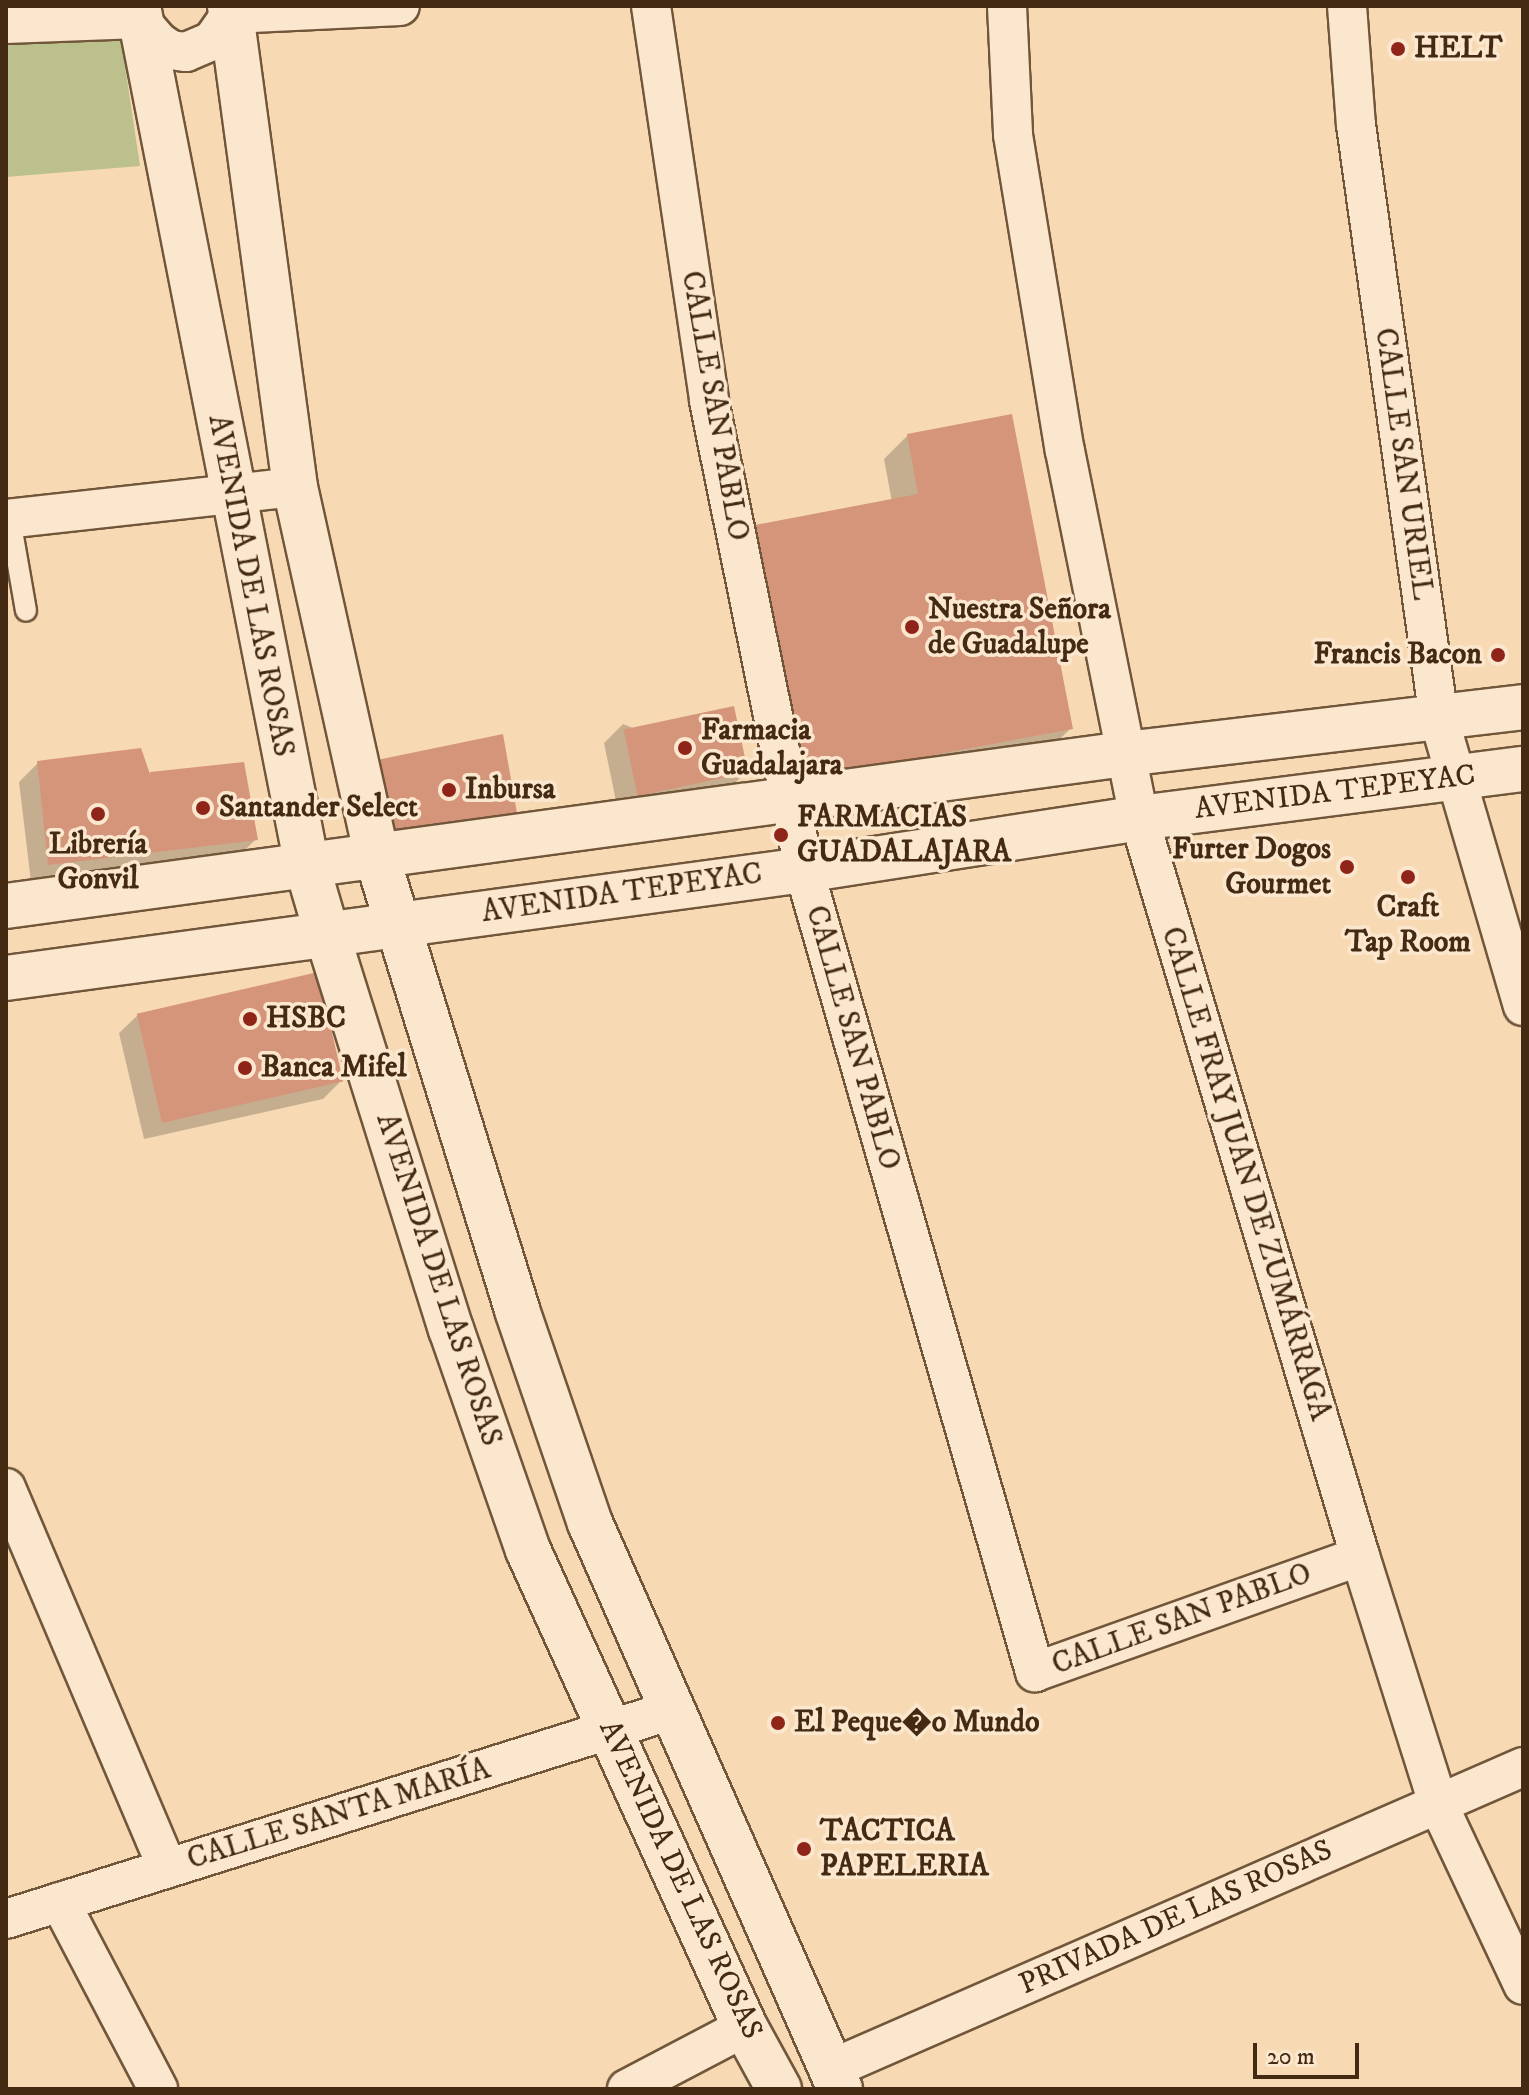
<!DOCTYPE html>
<html>
<head>
<meta charset="utf-8">
<style>
	body { margin:0 }
	#map { position:relative; width:1529px; height:2095px; overflow:hidden; background:#f7dab4; font-family:"IM FELL DW Pica",serif }
	div>[style] { position:absolute }
	.green>* { inset:0; background:#bcc08d }
	.shadow>* { inset:0; background:#0003 }
	.building>* { inset:0; background:#d5957b; transform-origin:0 0 }
	.roads { filter:drop-shadow(2px 0 #71563a) drop-shadow(-2px 0 #71563a) drop-shadow(0 2px #71563a) drop-shadow(0 -2px #71563a) }
	.lane>* { height:20px; margin:-10px; padding:0 10px; transform-origin:10px; border-radius:10px; background:#fae7ce }
	.street>* { height:38px; margin:-19px; padding:0 19px; transform-origin:19px; border-radius:19px; background:#fae7ce }
	.secondary>* { height:44px; margin:-22px; padding:0 22px; transform-origin:22px; border-radius:22px; background:#fae7ce }
	.dots>* { width:22px; height:22px; translate:-50% -50%; box-sizing:border-box; border:4px solid #fae7ce; border-radius:50% }
	span { translate:-50% -50%; white-space:nowrap; text-align:center; line-height:1.15; -webkit-text-stroke:7px #fae7ce; paint-order:stroke }
	.poi-label { font-size:30px; color:#442a12; font-weight:700 }
	.left { translate:0 -50%; text-align:left }
	.right { translate:-100% -50%; text-align:right }
	.street-label { font-size:30px; color:#442a12 }
	.frame { position:absolute; inset:0; border:8px solid #442a12; pointer-events:none }
	.scale { position:absolute; left:1253px; top:2043px; width:106px; height:36px; box-sizing:border-box; border:4px solid #442a12; border-top:0; padding-left:10px; font-size:24px; line-height:28px; white-space:nowrap; color:#442a12; -webkit-text-stroke:6px #fae7ce; paint-order:stroke }
</style>
</head>
<body>
<div id="map">
	<div class="green">
		<i style="clip-path:polygon(6px 6px,116px 6px,140px 166px,6px 177px)"></i>
	</div>
	<div class="shadow">
		<i style="clip-path:polygon(908px 435px,1071px 728px,1047px 752px,776px 803px,892px 502px,884px 459px)"></i>
		<i style="clip-path:polygon(623px 724px,745px 773px,727px 791px,617px 806px,604px 743px)"></i>
		<i style="clip-path:polygon(501px 736px,379px 853px,378px 762px)"></i>
		<i style="clip-path:polygon(38px 763px,148px 774px,242px 764px,256px 839px,238px 857px,31px 882px,19px 782px)"></i>
		<i style="clip-path:polygon(138px 1015px,341px 1081px,323px 1099px,144px 1139px,119px 1033px)"></i>
	</div>
	<div class="building">
		<i style="clip-path:polygon(1012px 414px,1073px 729px,799px 780px,750px 526px,918px 494px,907px 434px)"></i>
		<i style="left:734px;top:706px;width:68px;height:113px;rotate:78deg"></i>
		<i style="clip-path:polygon(503px 734px,518px 819px,397px 836px,377px 760px)"></i>
		<i style="clip-path:polygon(141px 748px,151px 777px,150px 772px,244px 762px,258px 840px,48px 865px,37px 761px)"></i>
		<i style="left:318px;top:972px;width:112px;height:186px;rotate:77deg"></i>
	</div>
	<div class="roads">
		<div class="lane">
			<i style="left:10px;top:519px;width:93px;rotate:80.1deg"></i>
		</div>
		<div class="street">
			<i style="left:651px;top:6px;width:399px;rotate:81.6deg"></i>
			<i style="left:709px;top:401px;width:479px;rotate:78.5deg"></i>
			<i style="left:804px;top:870px;width:835px;rotate:73.93deg"></i>
			<i style="left:1035px;top:1672px;width:345px;rotate:-19.6deg"></i>
			<i style="left:1007px;top:6px;width:129px;rotate:87.3deg"></i>
			<i style="left:1013px;top:135px;width:320px;rotate:80.7deg"></i>
			<i style="left:1065px;top:451px;width:374px;rotate:78.6deg"></i>
			<i style="left:1139px;top:818px;width:770px;rotate:73.33deg"></i>
			<i style="left:1360px;top:1556px;width:260px;rotate:72.5deg"></i>
			<i style="left:1438px;top:1804px;width:200px;rotate:64.8deg"></i>
			<i style="left:1347px;top:6px;width:119px;rotate:85.7deg"></i>
			<i style="left:1356px;top:125px;width:600px;rotate:82.05deg"></i>
			<i style="left:1439px;top:719px;width:299px;rotate:73.7deg"></i>
			<i style="left:6px;top:24px;width:133px;rotate:-2.2deg"></i>
			<i style="left:139px;top:19px;width:30px;rotate:49deg"></i>
			<i style="left:159px;top:42px;width:14px;rotate:34deg"></i>
			<i style="left:171px;top:50px;width:15px;rotate:8deg"></i>
			<i style="left:186px;top:52px;width:28px;rotate:-23deg"></i>
			<i style="left:212px;top:41px;width:33px;rotate:-55deg"></i>
			<i style="left:231px;top:14px;width:169px;rotate:-2.7deg"></i>
			<i style="left:6px;top:519px;width:291px;rotate:-6.3deg"></i>
			<i style="left:6px;top:1488px;width:413px;rotate:67deg"></i>
			<i style="left:60px;top:1902px;width:211px;rotate:62.3deg"></i>
			<i style="left:6px;top:1919px;width:698px;rotate:-17.42deg"></i>
			<i style="left:829px;top:2070px;width:757px;rotate:-23.59deg"></i>
			<i style="left:627px;top:2089px;width:133px;rotate:-27.7deg"></i>
		</div>
		<div class="secondary">
			<i style="left:138px;top:6px;width:876px;rotate:78.88deg"></i>
			<i style="left:307px;top:866px;width:71px;rotate:73.6deg"></i>
			<i style="left:327px;top:934px;width:414px;rotate:72.6deg"></i>
			<i style="left:451px;top:1329px;width:234px;rotate:70.8deg"></i>
			<i style="left:528px;top:1550px;width:524px;rotate:65.54deg"></i>
			<i style="left:745px;top:2027px;width:71px;rotate:61.3deg"></i>
			<i style="left:230px;top:6px;width:485px;rotate:82.3deg"></i>
			<i style="left:295px;top:487px;width:379px;rotate:77.5deg"></i>
			<i style="left:377px;top:857px;width:474px;rotate:72.8deg"></i>
			<i style="left:517px;top:1310px;width:225px;rotate:71.1deg"></i>
			<i style="left:590px;top:1523px;width:619px;rotate:66.17deg"></i>
			<i style="left:6px;top:906px;width:1129px;rotate:-7.74deg"></i>
			<i style="left:1125px;top:754px;width:401px;rotate:-6.7deg"></i>
			<i style="left:6px;top:978px;width:805px;rotate:-7.71deg"></i>
			<i style="left:804px;top:870px;width:339px;rotate:-8.8deg"></i>
			<i style="left:1139px;top:818px;width:387px;rotate:-7.3deg"></i>
		</div>
	</div>
	<div class="dots">
		<i style="left:1398px;top:49px;background:#8f2418"></i>
		<i style="left:912px;top:627px;background:#8f2418"></i>
		<i style="left:1498px;top:655px;background:#8f2418"></i>
		<i style="left:685px;top:748px;background:#8f2418"></i>
		<i style="left:449px;top:790px;background:#8f2418"></i>
		<i style="left:203px;top:808px;background:#8f2418"></i>
		<i style="left:98px;top:814px;background:#8f2418"></i>
		<i style="left:781px;top:835px;background:#8f2418"></i>
		<i style="left:1347px;top:867px;background:#8f2418"></i>
		<i style="left:1408px;top:877px;background:#8f2418"></i>
		<i style="left:250px;top:1019px;background:#8f2418"></i>
		<i style="left:245px;top:1068px;background:#8f2418"></i>
		<i style="left:778px;top:1723px;background:#8f2418"></i>
		<i style="left:804px;top:1849px;background:#8f2418"></i>
	</div>
	<div class="poi-label">
		<span class="left" style="left:1414px;top:49px">HELT</span>
		<span class="left" style="left:928px;top:627px">Nuestra Señora<br>de Guadalupe</span>
		<span class="right" style="left:1482px;top:655px">Francis Bacon</span>
		<span class="left" style="left:701px;top:748px">Farmacia<br>Guadalajara</span>
		<span class="left" style="left:465px;top:790px">Inbursa</span>
		<span class="left" style="left:219px;top:808px">Santander Select</span>
		<span class="left" style="left:797px;top:835px">FARMACIAS<br>GUADALAJARA</span>
		<span style="left:98px;top:862px">Librería<br>Gonvil</span>
		<span class="right" style="left:1331px;top:867px">Furter Dogos<br>Gourmet</span>
		<span style="left:1408px;top:925px">Craft<br>Tap Room</span>
		<span class="left" style="left:266px;top:1019px">HSBC</span>
		<span class="left" style="left:261px;top:1068px">Banca Mifel</span>
		<span class="left" style="left:794px;top:1723px">El Peque�o Mundo</span>
		<span class="left" style="left:820px;top:1849px">TACTICA<br>PAPELERIA</span>
	</div>
	<div class="street-label">
		<span style="left:714px;top:406px;rotate:80deg">CALLE SAN PABLO</span>
		<span style="left:1403px;top:464px;rotate:82deg">CALLE SAN URIEL</span>
		<span style="left:250px;top:586px;rotate:79deg">AVENIDA DE LAS ROSAS</span>
		<span style="left:1335px;top:793px;rotate:-7deg">AVENIDA TEPEYAC</span>
		<span style="left:622px;top:894px;rotate:-8deg">AVENIDA TEPEYAC</span>
		<span style="left:852px;top:1038px;rotate:74deg">CALLE SAN PABLO</span>
		<span style="left:1245px;top:1174px;rotate:73deg">CALLE FRAY JUAN DE ZUMÁRRAGA</span>
		<span style="left:438px;top:1280px;rotate:72deg">AVENIDA DE LAS ROSAS</span>
		<span style="left:1182px;top:1620px;rotate:-20deg">CALLE SAN PABLO</span>
		<span style="left:339px;top:1815px;rotate:-17deg">CALLE SANTA MARÍA</span>
		<span style="left:680px;top:1880px;rotate:65deg">AVENIDA DE LAS ROSAS</span>
		<span style="left:1176px;top:1918px;rotate:-24deg">PRIVADA DE LAS ROSAS</span>
	</div>
	<div class="frame"></div>
	<div class="scale">20 m</div>
</div>
</body>
</html>
